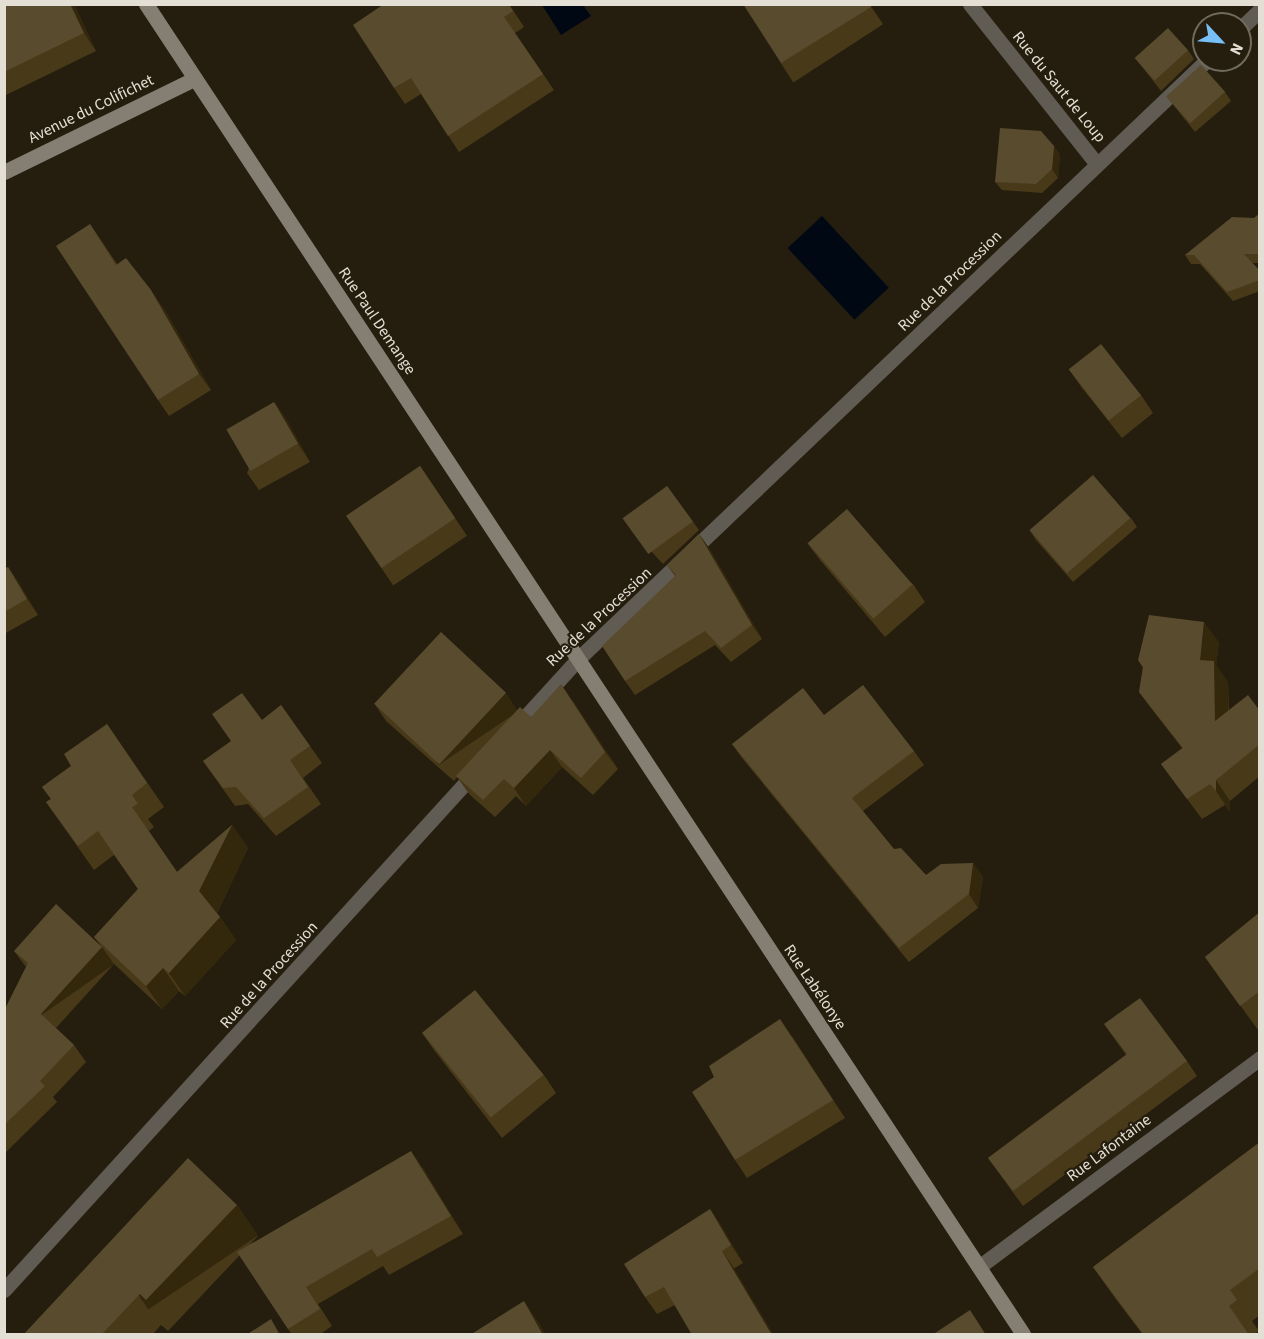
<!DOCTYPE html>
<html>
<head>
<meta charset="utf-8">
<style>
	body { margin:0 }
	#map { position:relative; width:1264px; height:1339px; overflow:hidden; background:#251e0e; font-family:"Source Sans 3",sans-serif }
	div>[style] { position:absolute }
	.water>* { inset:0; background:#000814; transform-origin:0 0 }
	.minor>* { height:15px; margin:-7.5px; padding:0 7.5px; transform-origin:7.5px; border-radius:7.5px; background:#605c54 }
	.secondary>* { height:15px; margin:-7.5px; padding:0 7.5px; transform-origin:7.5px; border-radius:7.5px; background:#857f73 }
	.wall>* { inset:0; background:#483919; transform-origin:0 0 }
	.shaded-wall>* { inset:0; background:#33270c; transform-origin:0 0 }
	.building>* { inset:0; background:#594b2d; transform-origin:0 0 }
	span { translate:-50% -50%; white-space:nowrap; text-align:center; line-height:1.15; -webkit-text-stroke:4.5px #251e0e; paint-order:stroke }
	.street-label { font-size:16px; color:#e4dfd5 }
	.frame { position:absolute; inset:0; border:6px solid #e4dfd5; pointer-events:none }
	.north { position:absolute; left:1192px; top:12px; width:60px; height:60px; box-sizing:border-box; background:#251e0e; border:2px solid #716b5e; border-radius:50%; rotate:116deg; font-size:16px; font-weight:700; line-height:24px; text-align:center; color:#e4dfd5 }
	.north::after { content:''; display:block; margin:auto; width:21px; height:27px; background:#77bff7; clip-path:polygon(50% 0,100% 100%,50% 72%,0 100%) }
</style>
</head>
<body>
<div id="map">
	<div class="water">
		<i style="clip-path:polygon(542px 5px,583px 5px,591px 16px,561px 35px)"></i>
		<i style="left:822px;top:216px;width:98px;height:47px;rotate:47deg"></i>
	</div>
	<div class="minor">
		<i style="left:970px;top:4px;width:204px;rotate:51.6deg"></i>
		<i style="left:1240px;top:29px;width:28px;rotate:-44deg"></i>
		<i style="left:515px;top:728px;width:95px;rotate:-47.6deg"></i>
		<i style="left:579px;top:658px;width:867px;rotate:-43.6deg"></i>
		<i style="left:980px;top:1266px;width:349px;rotate:-36.6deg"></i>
		<i style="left:4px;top:1290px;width:703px;rotate:-47.71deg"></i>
	</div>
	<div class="secondary">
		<i style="left:146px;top:4px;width:1593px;rotate:56.6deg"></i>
		<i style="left:4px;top:172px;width:212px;rotate:-26.1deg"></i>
	</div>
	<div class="wall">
		<i style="clip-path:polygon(74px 4px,96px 51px,4px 96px,4px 6px)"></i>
		<i style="clip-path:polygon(509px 4px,524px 27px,515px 33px,554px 90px,459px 152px,421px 94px,405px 104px,394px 88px)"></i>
		<i style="left:870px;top:4px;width:24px;height:107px;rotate:57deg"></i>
		<i style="clip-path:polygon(1188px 50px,1194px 59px,1161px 91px,1136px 59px)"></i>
		<i style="clip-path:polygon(1225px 92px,1231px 101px,1195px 132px,1167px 97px)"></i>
		<i style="clip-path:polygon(1054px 146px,1060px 155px,1058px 178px,1042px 193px,1002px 190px,995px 182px)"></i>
		<i style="clip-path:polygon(1260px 213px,1260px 263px,1252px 263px,1260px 271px,1260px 291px,1233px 301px,1200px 264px,1191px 264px,1185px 255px,1254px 218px)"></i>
		<i style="clip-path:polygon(90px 224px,117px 264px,163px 307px,211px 390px,169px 416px,158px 400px)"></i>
		<i style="clip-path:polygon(1070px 371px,1141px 395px,1153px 413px,1122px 438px,1082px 388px)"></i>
		<i style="clip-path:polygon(274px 402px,286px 419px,310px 462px,259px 490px,247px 473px)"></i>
		<i style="left:420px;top:466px;width:84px;height:89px;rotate:56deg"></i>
		<i style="clip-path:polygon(667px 486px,699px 530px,663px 564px,632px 531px,626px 522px)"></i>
		<i style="clip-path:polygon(1131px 518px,1137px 527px,1073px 582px,1036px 540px,1030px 531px)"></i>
		<i style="clip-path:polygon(699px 534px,709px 548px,762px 639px,731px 662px,715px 645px,635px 695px,625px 681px,675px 576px,667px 565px)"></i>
		<i style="clip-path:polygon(807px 543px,913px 584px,925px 602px,885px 637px,820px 560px)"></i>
		<i style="clip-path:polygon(8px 567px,19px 583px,38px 615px,4px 634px,4px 569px)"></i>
		<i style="clip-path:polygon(1219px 642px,1216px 665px,1228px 682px,1229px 710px,1260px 711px,1260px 776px,1230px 801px,1230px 812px,1225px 805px,1202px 819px,1161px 764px,1182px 748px,1154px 712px,1139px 692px,1143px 668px,1138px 660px)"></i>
		<i style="clip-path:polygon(573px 701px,618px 769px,593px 795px,562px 767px,526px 806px,516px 796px,495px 817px,469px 794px,457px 777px,454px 781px,386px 721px,374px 703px,517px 710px,531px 717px)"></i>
		<i style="clip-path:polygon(281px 705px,322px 763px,303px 778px,321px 804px,276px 836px,248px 804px,235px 806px,203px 761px,262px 720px)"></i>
		<i style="clip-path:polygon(824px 715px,914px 751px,924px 765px,863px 811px,894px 849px,926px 875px,973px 863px,983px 877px,978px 908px,909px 962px,742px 758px,732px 744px)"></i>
		<i style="clip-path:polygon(107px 724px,164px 807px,148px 819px,154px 827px,149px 831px,177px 872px,232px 825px,248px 848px,217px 913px,236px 940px,185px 996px,179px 991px,162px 1009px,113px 963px,114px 964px,56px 1028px,74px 1045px,86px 1062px,53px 1097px,57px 1102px,4px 1154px,4px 1011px,26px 967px,14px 951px,100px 945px,94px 937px,138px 889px,114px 855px,94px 870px,46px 802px,51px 799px,42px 787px,71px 766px)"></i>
		<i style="clip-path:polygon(1260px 912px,1260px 1029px,1258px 1030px,1205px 957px)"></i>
		<i style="clip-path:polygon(1104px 1024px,1187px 1061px,1197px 1076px,1023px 1206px,988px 1158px,1126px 1055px)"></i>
		<i style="clip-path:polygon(422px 1033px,544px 1075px,556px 1093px,502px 1138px,434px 1050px)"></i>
		<i style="clip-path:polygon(792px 1036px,845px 1118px,747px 1178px,735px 1160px)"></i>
		<i style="clip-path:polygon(1260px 1142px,1260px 1315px,1252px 1321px,1259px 1331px,1253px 1335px,1143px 1335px,1115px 1298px,1093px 1267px)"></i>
		<i style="clip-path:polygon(423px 1168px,463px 1234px,389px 1275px,383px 1266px,318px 1304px,332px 1326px,319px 1335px,292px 1335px,240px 1255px,168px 1331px,161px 1325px,152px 1335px,23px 1335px,237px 1205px,258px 1236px,250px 1244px)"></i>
		<i style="clip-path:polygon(710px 1209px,722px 1227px,743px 1263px,675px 1305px,657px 1314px,645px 1297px)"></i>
	</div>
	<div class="shaded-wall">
		<i style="clip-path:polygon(70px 4px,74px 4px,96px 51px,84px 33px)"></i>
		<i style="clip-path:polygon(869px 4px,870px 4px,883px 24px,871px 7px)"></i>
		<i style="clip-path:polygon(1054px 146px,1060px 155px,1058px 178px,1052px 169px)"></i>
		<i style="clip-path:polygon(151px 290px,163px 307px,211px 390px,199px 374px)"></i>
		<i style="clip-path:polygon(274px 402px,286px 419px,310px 462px,298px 444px)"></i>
		<i style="clip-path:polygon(699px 534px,709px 548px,762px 639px,752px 625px)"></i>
		<i style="clip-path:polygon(8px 567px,19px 583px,38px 615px,27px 599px)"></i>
		<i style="clip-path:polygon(1204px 622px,1219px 642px,1216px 665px,1228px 682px,1229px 742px,1215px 721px,1200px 660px)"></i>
		<i style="clip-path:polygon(561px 684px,573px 701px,618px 769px,605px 752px)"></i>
		<i style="left:506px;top:693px;width:22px;height:96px;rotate:56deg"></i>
		<i style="clip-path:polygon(550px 750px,562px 767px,526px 806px,514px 788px)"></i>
		<i style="clip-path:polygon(1216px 780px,1230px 801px,1230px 812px,1216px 791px)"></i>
		<i style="clip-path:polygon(232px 825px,248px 848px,216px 914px,199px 891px)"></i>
		<i style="clip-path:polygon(973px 863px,983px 877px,978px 908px,969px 894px)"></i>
		<i style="clip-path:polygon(220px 917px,236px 940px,185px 996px,169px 973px)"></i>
		<i style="left:102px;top:947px;width:21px;height:91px;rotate:55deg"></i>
		<i style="clip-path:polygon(163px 968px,179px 991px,162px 1009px,146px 986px)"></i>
		<i style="clip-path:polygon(780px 1019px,792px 1036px,845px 1118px,833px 1100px)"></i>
		<i style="clip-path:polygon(411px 1151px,423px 1168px,463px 1234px,451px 1216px)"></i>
		<i style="left:237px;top:1205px;width:37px;height:132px;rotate:56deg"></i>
		<i style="clip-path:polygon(710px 1209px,722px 1227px,743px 1263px,731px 1245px)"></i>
		<i style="clip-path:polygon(722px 1251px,734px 1268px,774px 1335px,772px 1335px)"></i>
		<i style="clip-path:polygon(524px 1301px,541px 1326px,546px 1335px,543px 1335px)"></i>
	</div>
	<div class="building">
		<i style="clip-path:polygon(9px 4px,70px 4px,84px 33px,4px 72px,4px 6px)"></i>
		<i style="clip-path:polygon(384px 4px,508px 4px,513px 11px,504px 17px,543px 74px,448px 136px,411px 78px,394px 88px,353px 25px)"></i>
		<i style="clip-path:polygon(743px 4px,869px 4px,871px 7px,781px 63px)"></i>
		<i style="left:1168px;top:28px;width:30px;height:45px;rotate:48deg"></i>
		<i style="left:1201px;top:65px;width:36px;height:47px;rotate:48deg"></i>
		<i style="clip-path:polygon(1000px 128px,1041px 131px,1054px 146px,1052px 169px,1036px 184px,995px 182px)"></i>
		<i style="clip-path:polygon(1260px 213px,1260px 254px,1244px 254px,1260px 271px,1260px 280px,1227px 292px,1194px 255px,1185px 255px,1232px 217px,1254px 218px)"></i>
		<i style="clip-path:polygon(90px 224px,116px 265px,126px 258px,151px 290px,199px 374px,158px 400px,56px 246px)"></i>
		<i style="left:1101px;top:344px;width:65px;height:41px;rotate:52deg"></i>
		<i style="left:274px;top:402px;width:48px;height:55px;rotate:60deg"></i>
		<i style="left:420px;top:466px;width:63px;height:89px;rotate:56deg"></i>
		<i style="left:1093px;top:475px;width:57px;height:84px;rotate:49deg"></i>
		<i style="left:667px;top:486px;width:44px;height:55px;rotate:54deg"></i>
		<i style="left:847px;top:509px;width:100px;height:52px;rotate:49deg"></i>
		<i style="clip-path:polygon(699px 534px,752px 625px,721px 648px,705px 631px,625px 681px,602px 646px,676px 575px,667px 565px)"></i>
		<i style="clip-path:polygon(8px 567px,27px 599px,4px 612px,4px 569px)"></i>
		<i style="clip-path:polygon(1149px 615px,1204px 622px,1200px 660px,1214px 661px,1215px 721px,1248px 695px,1260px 711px,1260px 744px,1216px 780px,1216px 791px,1210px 784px,1187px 799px,1161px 764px,1183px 748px,1139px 692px,1143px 667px,1138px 660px)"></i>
		<i style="left:441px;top:632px;width:89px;height:98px;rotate:43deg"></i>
		<i style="clip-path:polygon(561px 684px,605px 752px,581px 778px,550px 750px,514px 788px,504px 779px,483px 800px,456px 776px,520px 707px,531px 717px)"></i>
		<i style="clip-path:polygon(863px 685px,914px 751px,852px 798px,894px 849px,901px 848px,926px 875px,941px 864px,973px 863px,969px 894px,899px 948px,732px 744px,803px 688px,824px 715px)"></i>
		<i style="clip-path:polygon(242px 693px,262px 720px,281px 705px,310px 746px,290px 760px,308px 787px,264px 818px,236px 787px,223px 788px,203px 761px,231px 741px,212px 714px)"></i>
		<i style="clip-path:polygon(107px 724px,147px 783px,132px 795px,138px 804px,132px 807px,177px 872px,232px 825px,199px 891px,220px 917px,169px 973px,163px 968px,146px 986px,94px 937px,138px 889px,98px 831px,78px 846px,46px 802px,51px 799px,42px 787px,71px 766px,64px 754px)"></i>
		<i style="clip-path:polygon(56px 904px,102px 947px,41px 1014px,74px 1045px,40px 1081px,45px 1086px,4px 1125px,4px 1011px,28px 963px,14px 951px)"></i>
		<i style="clip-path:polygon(1260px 912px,1260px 991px,1240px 1006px,1205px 957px)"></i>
		<i style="left:475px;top:990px;width:109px;height:68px;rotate:51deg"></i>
		<i style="clip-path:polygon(1140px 998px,1187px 1061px,1013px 1191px,988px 1158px,1127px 1054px,1104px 1024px)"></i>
		<i style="clip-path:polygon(780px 1019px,833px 1100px,735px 1160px,692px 1092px,714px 1077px,709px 1066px)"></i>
		<i style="clip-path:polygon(1260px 1142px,1260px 1268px,1230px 1290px,1237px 1300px,1229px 1306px,1249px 1335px,1144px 1335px,1093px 1267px)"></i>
		<i style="clip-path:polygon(411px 1151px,451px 1216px,377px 1257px,372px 1249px,306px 1287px,320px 1309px,288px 1329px,237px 1252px)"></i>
		<i style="clip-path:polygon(188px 1158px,237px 1205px,146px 1300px,140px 1294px,101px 1335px,23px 1335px)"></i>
		<i style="clip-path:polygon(710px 1209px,731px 1245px,722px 1251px,772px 1335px,692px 1335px,664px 1287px,645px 1297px,624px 1264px)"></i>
		<i style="clip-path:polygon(524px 1301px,543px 1335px,470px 1335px)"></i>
		<i style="clip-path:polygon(970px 1310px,986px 1335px,932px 1335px)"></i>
		<i style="clip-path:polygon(271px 1319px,280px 1335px,246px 1335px)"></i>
	</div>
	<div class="street-label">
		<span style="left:1059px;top:87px;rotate:51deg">Rue du Saut de Loup</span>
		<span style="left:91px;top:109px;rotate:-26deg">Avenue du Colifichet</span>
		<span style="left:950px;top:281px;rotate:-44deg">Rue de la Procession</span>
		<span style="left:377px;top:321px;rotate:56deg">Rue Paul Demange</span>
		<span style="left:599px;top:617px;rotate:-43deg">Rue de la Procession</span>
		<span style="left:269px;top:975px;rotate:-48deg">Rue de la Procession</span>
		<span style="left:815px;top:987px;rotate:56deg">Rue Labélonye</span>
		<span style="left:1109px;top:1148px;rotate:-37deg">Rue Lafontaine</span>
	</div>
	<div class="frame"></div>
	<div class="north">N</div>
</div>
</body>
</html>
